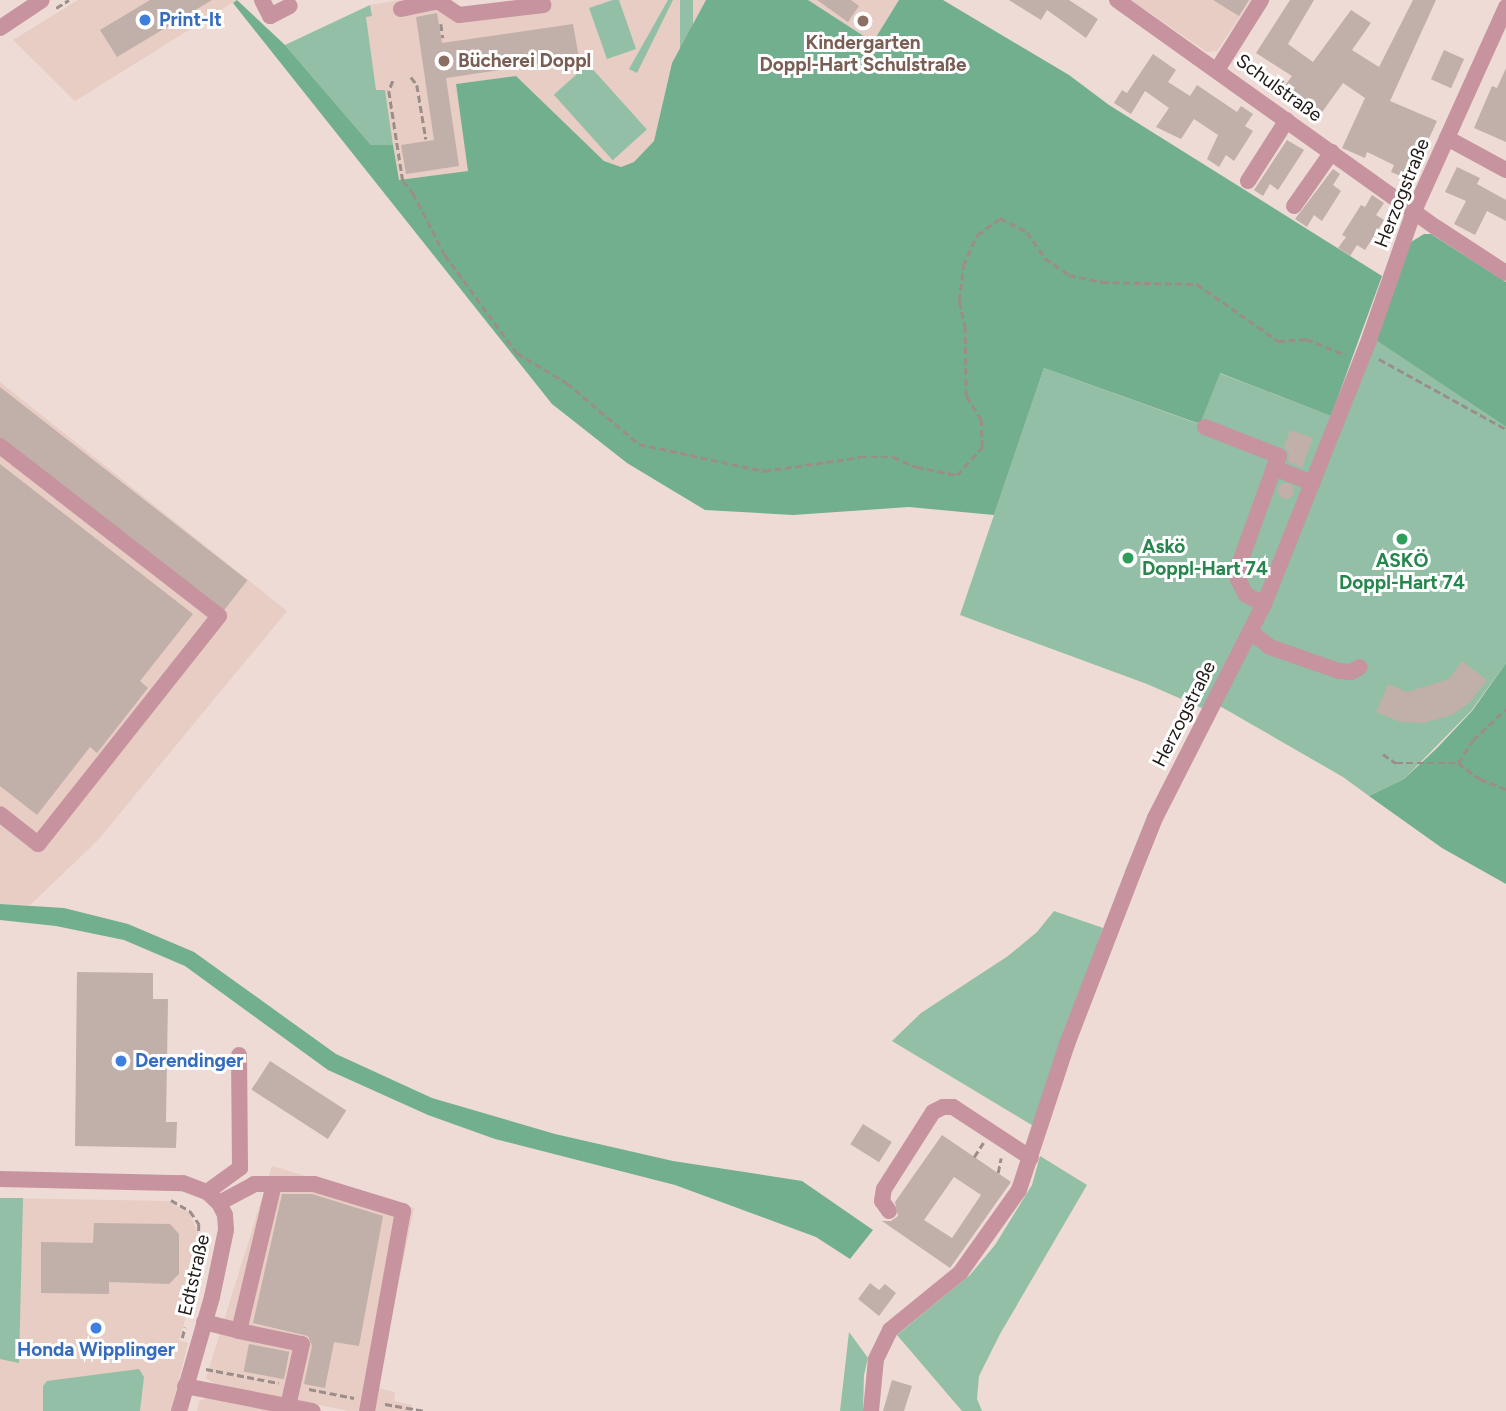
<!DOCTYPE html>
<html>
<head>
<meta charset="utf-8">
<style>
	body { margin:0 }
	#map { position:relative; width:1506px; height:1411px; overflow:hidden; background:#eedbd5; font-family:Figtree,sans-serif }
	div>[style] { position:absolute }
	.built>* { inset:0; background:#e7cdc3 }
	.green>* { inset:0; background:#92bfa6; transform-origin:0 0 }
	.forest>* { inset:0; background:#72af8f }
	.building>* { inset:0; background:#c1afa9; transform-origin:0 0 }
	.round { border-radius:50% }
	.path>* { height:2.5px; margin-top:-1.25px; transform-origin:0; background:repeating-linear-gradient(90deg,#9b8d89 0 7px,transparent 0 10.5px) }
	.minor>* { height:16px; margin:-8px; padding:0 8px; transform-origin:8px; border-radius:8px; background:#c6939e }
	.dots>* { width:19px; height:19px; translate:-50% -50%; box-sizing:border-box; border:4px solid #fff; border-radius:50% }
	span { translate:-50% -50%; white-space:nowrap; text-align:center; line-height:1.15; -webkit-text-stroke:6px #fff; paint-order:stroke }
	.shop-label { font-size:19px; color:#366cbe; font-weight:700 }
	.left { translate:0 -50%; text-align:left }
	.education-label { font-size:19px; color:#785e54; font-weight:700 }
	.street-label { font-size:19px; color:#201917 }
	.leisure-label { font-size:19px; color:#27864d; font-weight:700 }
</style>
</head>
<body>
<div id="map">
	<div class="built">
		<i style="clip-path:polygon(78px 0,237px 0,75px 101px,13px 40px)"></i>
		<i style="clip-path:polygon(400px 0,455px 8px,521px 0,706px 0,672px 63px,654px 141px,634px 162px,621px 167px,604px 161px,516px 76px,456px 84px,469px 171px,398px 180px,385px 90px,376px 91px,366px 17px,371px 15px,370px 5px)"></i>
		<i style="clip-path:polygon(808px 0,899px 0,873px 42px)"></i>
		<i style="clip-path:polygon(1131px 0,1251px 0,1217px 51px,1207px 52px)"></i>
		<i style="clip-path:polygon(0 382px,287px 611px,97px 841px,30px 905px,0 904px)"></i>
		<i style="clip-path:polygon(272px 1166px,414px 1208px,377px 1388px,395px 1392px,394px 1401px,412px 1405px,411px 1411px,349px 1411px,215px 1384px,206px 1378px)"></i>
		<i style="clip-path:polygon(0 1198px,168px 1201px,189px 1212px,198px 1233px,197px 1280px,179px 1340px,188px 1343px,171px 1411px,0 1411px)"></i>
		<i style="clip-path:polygon(207px 1398px,272px 1411px,197px 1411px,199px 1401px)"></i>
	</div>
	<div class="green">
		<i style="clip-path:polygon(613px 0,619px 0,636px 49px,607px 59px,589px 8px)"></i>
		<i style="clip-path:polygon(668px 0,673px 0,637px 73px,629px 69px)"></i>
		<i style="left:680px;top:0;width:13px;height:109px"></i>
		<i style="clip-path:polygon(370px 5px,372px 16px,366px 17px,376px 90px,385px 90px,393px 145px,371px 145px,285px 45px)"></i>
		<i style="left:588px;top:64px;width:88px;height:46px;rotate:48deg"></i>
		<i style="clip-path:polygon(1374px 339px,1506px 427px,1506px 663px,1471px 711px,1404px 779px,1369px 796px,1343px 777px,1218px 705px,1248px 652px,1269px 606px,1259px 602px,1204px 709px,1147px 684px,960px 615px,1044px 368px,1199px 424px,1219px 373px,1342px 420px)"></i>
		<i style="clip-path:polygon(1054px 911px,1103px 928px,1035px 1127px,892px 1041px,921px 1013px,1008px 956px,1037px 932px)"></i>
		<i style="clip-path:polygon(1040px 1156px,1087px 1185px,1000px 1334px,979px 1376px,977px 1399px,982px 1411px,962px 1411px,897px 1335px,970px 1275px,995px 1245px,1032px 1185px)"></i>
		<i style="clip-path:polygon(0 1198px,23px 1198px,19px 1363px,0 1359px)"></i>
		<i style="clip-path:polygon(849px 1332px,868px 1358px,864px 1375px,863px 1411px,840px 1411px)"></i>
		<i style="clip-path:polygon(139px 1369px,144px 1377px,140px 1411px,43px 1411px,43px 1386px,47px 1381px)"></i>
	</div>
	<div class="forest">
		<i style="clip-path:polygon(237px 0,285px 45px,371px 145px,393px 145px,399px 180px,468px 171px,456px 84px,516px 76px,604px 161px,621px 167px,634px 162px,654px 141px,672px 63px,706px 0,808px 0,873px 42px,899px 0,943px 0,1069px 75px,1109px 105px,1382px 276px,1331px 416px,1220px 373px,1200px 424px,1044px 368px,994px 515px,909px 507px,793px 515px,705px 510px,627px 463px,552px 404px,233px 3px)"></i>
		<i style="clip-path:polygon(1424px 234px,1431px 234px,1506px 282px,1506px 427px,1374px 339px,1411px 242px)"></i>
		<i style="clip-path:polygon(1506px 663px,1506px 884px,1442px 848px,1369px 796px,1404px 779px,1437px 748px,1472px 711px)"></i>
		<i style="clip-path:polygon(0 904px,64px 908px,128px 924px,194px 952px,336px 1054px,432px 1098px,555px 1134px,673px 1161px,802px 1181px,873px 1230px,850px 1259px,816px 1237px,675px 1185px,495px 1139px,428px 1115px,328px 1070px,185px 966px,124px 940px,56px 926px,0 920px)"></i>
	</div>
	<div class="building">
		<i style="clip-path:polygon(150px 0,212px 0,117px 57px,100px 30px)"></i>
		<i style="clip-path:polygon(817px 0,851px 0,859px 6px,848px 22px)"></i>
		<i style="clip-path:polygon(1009px 0,1069px 0,1098px 19px,1086px 38px,1047px 10px,1041px 20px)"></i>
		<i style="clip-path:polygon(1213px 0,1249px 0,1239px 16px)"></i>
		<i style="clip-path:polygon(1290px 0,1314px 0,1288px 44px,1313px 62px,1351px 10px,1371px 23px,1352px 50px,1379px 67px,1413px 0,1436px 0,1390px 101px,1437px 121px,1410px 180px,1391px 172px,1394px 165px,1367px 152px,1365px 158px,1342px 148px,1365px 98px,1343px 83px,1315px 122px,1278px 95px,1292px 76px,1256px 53px)"></i>
		<i style="clip-path:polygon(437px 13px,442px 43px,573px 24px,579px 58px,446px 78px,459px 166px,406px 174px,401px 145px,434px 140px,416px 17px)"></i>
		<i style="left:1444px;top:50px;width:22px;height:32px;rotate:24deg"></i>
		<i style="clip-path:polygon(1153px 54px,1176px 70px,1168px 82px,1190px 96px,1197px 85px,1237px 112px,1241px 106px,1253px 114px,1245px 126px,1253px 131px,1234px 161px,1226px 155px,1219px 167px,1207px 159px,1218px 135px,1194px 119px,1181px 139px,1156px 127px,1169px 108px,1145px 91px,1131px 114px,1114px 103px,1122px 90px,1127px 93px)"></i>
		<i style="clip-path:polygon(1506px 68px,1506px 142px,1474px 128px,1492px 86px,1497px 88px)"></i>
		<i style="clip-path:polygon(1287px 140px,1304px 150px,1278px 190px,1270px 184px,1263px 196px,1254px 190px)"></i>
		<i style="clip-path:polygon(1457px 167px,1480px 178px,1477px 184px,1506px 200px,1506px 221px,1487px 211px,1475px 235px,1454px 224px,1466px 201px,1445px 192px)"></i>
		<i style="clip-path:polygon(1333px 169px,1340px 174px,1333px 185px,1341px 191px,1322px 221px,1314px 215px,1307px 227px,1295px 219px)"></i>
		<i style="clip-path:polygon(1372px 195px,1384px 203px,1376px 215px,1384px 220px,1365px 250px,1357px 245px,1350px 256px,1338px 248px,1346px 237px,1342px 235px,1361px 205px,1365px 207px)"></i>
		<i style="left:0;top:387px;width:314px;height:43px;rotate:38deg"></i>
		<i style="clip-path:polygon(1290px 430px,1313px 438px,1302px 468px,1288px 462px,1289px 454px,1284px 447px)"></i>
		<i style="clip-path:polygon(0 464px,193px 614px,140px 681px,148px 688px,97px 753px,90px 747px,37px 815px,0 786px)"></i>
		<i class="round" style="left:1278px;top:483px;width:16px;height:16px"></i>
		<i style="clip-path:polygon(1462px 661px,1487px 680px,1469px 703px,1452px 715px,1423px 723px,1400px 722px,1376px 712px,1388px 684px,1407px 692px,1449px 679px)"></i>
		<i style="clip-path:polygon(77px 972px,153px 973px,153px 999px,168px 999px,166px 1122px,177px 1122px,176px 1148px,75px 1146px)"></i>
		<i style="left:270px;top:1061px;width:91px;height:34px;rotate:33deg"></i>
		<i style="left:863px;top:1124px;width:34px;height:24px;rotate:32deg"></i>
		<i style="clip-path:polygon(evenodd,942px 1135px,1011px 1182px,950px 1268px,882px 1221px,891px 1221px,898px 1216px,895px 1202px,942px 1135px,954px 1177px,981px 1195px,952px 1238px,924px 1220px,954px 1177px)"></i>
		<i style="clip-path:polygon(282px 1194px,312px 1194px,383px 1216px,359px 1346px,334px 1342px,325px 1388px,304px 1384px,312px 1346px,308px 1336px,253px 1323px)"></i>
		<i style="clip-path:polygon(94px 1223px,170px 1224px,179px 1234px,179px 1274px,169px 1284px,109px 1282px,109px 1294px,41px 1293px,41px 1242px,93px 1243px)"></i>
		<i style="clip-path:polygon(870px 1283px,879px 1290px,885px 1284px,896px 1293px,879px 1316px,858px 1299px)"></i>
		<i style="left:249px;top:1344px;width:41px;height:28px;rotate:11deg"></i>
		<i style="clip-path:polygon(892px 1380px,912px 1386px,904px 1411px,883px 1411px)"></i>
	</div>
	<div class="path">
		<i style="left:56px;top:8px;width:15px;rotate:-32deg"></i>
		<i style="left:441px;top:24px;width:14px;rotate:82deg"></i>
		<i style="left:411px;top:77px;width:10px;rotate:53deg"></i>
		<i style="left:417px;top:85px;width:55px;rotate:80.5deg"></i>
		<i style="left:393px;top:81px;width:11px;rotate:112deg"></i>
		<i style="left:389px;top:91px;width:91px;rotate:81.2deg"></i>
		<i style="left:403px;top:181px;width:16px;rotate:50deg"></i>
		<i style="left:413px;top:193px;width:70px;rotate:62.7deg"></i>
		<i style="left:445px;top:255px;width:122px;rotate:53.7deg"></i>
		<i style="left:517px;top:353px;width:58px;rotate:31deg"></i>
		<i style="left:567px;top:383px;width:94px;rotate:40.3deg"></i>
		<i style="left:639px;top:444px;width:128px;rotate:12.2deg"></i>
		<i style="left:764px;top:471px;width:97px;rotate:-8.3deg"></i>
		<i style="left:860px;top:457px;width:33px"></i>
		<i style="left:893px;top:457px;width:26px;rotate:23deg"></i>
		<i style="left:917px;top:467px;width:41px;rotate:11.3deg"></i>
		<i style="left:957px;top:475px;width:38px;rotate:-48deg"></i>
		<i style="left:982px;top:447px;width:27px;rotate:-92deg"></i>
		<i style="left:981px;top:420px;width:28px;rotate:-122deg"></i>
		<i style="left:966px;top:396px;width:67px;rotate:-90.9deg"></i>
		<i style="left:965px;top:329px;width:29px;rotate:-102deg"></i>
		<i style="left:959px;top:301px;width:35px;rotate:-83deg"></i>
		<i style="left:963px;top:266px;width:34px;rotate:-66deg"></i>
		<i style="left:977px;top:235px;width:29px;rotate:-36deg"></i>
		<i style="left:1000px;top:218px;width:30px;rotate:27deg"></i>
		<i style="left:1027px;top:232px;width:32px;rotate:55deg"></i>
		<i style="left:1045px;top:258px;width:29px;rotate:35deg"></i>
		<i style="left:1069px;top:275px;width:34px;rotate:12deg"></i>
		<i style="left:1102px;top:282px;width:95px;rotate:1.2deg"></i>
		<i style="left:1197px;top:284px;width:99px;rotate:35.1deg"></i>
		<i style="left:1278px;top:341px;width:28px;rotate:-4deg"></i>
		<i style="left:1306px;top:339px;width:43px;rotate:21.8deg"></i>
		<i style="left:1271px;top:92px;width:17px;rotate:-45deg"></i>
		<i style="left:1379px;top:359px;width:145px;rotate:28.9deg"></i>
		<i style="left:1383px;top:754px;width:16px;rotate:35deg"></i>
		<i style="left:1396px;top:763px;width:62px"></i>
		<i style="left:1458px;top:763px;width:27px;rotate:36deg"></i>
		<i style="left:1480px;top:779px;width:28px;rotate:21deg"></i>
		<i style="left:1458px;top:763px;width:27px;rotate:-57deg"></i>
		<i style="left:1473px;top:740px;width:45px;rotate:-43.2deg"></i>
		<i style="left:974px;top:1157px;width:17px;rotate:-57deg"></i>
		<i style="left:998px;top:1173px;width:15px;rotate:-79deg"></i>
		<i style="left:171px;top:1200px;width:22px;rotate:30deg"></i>
		<i style="left:190px;top:1211px;width:16px;rotate:55deg"></i>
		<i style="left:199px;top:1224px;width:57px;rotate:91deg"></i>
		<i style="left:182px;top:1338px;width:11px;rotate:-75deg"></i>
		<i style="left:206px;top:1369px;width:74px;rotate:10.9deg"></i>
		<i style="left:309px;top:1389px;width:46px;rotate:11.3deg"></i>
		<i style="left:385px;top:1404px;width:39px;rotate:10deg"></i>
	</div>
	<div class="minor">
		<i style="left:262px;top:0;width:18px;rotate:63deg"></i>
		<i style="left:270px;top:16px;width:22px;rotate:-27deg"></i>
		<i style="left:1117px;top:0;width:393px;rotate:35.5deg"></i>
		<i style="left:1437px;top:228px;width:82px;rotate:33.1deg"></i>
		<i style="left:401px;top:9px;width:38px;rotate:-12deg"></i>
		<i style="left:438px;top:1px;width:25px;rotate:34deg"></i>
		<i style="left:459px;top:15px;width:85px;rotate:-6.8deg"></i>
		<i style="left:0;top:28px;width:50px;rotate:-33.7deg"></i>
		<i style="left:1217px;top:70px;width:83px;rotate:-57.8deg"></i>
		<i style="left:1447px;top:138px;width:67px;rotate:28.5deg"></i>
		<i style="left:1248px;top:181px;width:72px;rotate:-57.4deg"></i>
		<i style="left:1294px;top:206px;width:66px;rotate:-54.9deg"></i>
		<i style="left:1205px;top:427px;width:79px;rotate:21.4deg"></i>
		<i style="left:1279px;top:456px;width:13px;rotate:113deg"></i>
		<i style="left:1274px;top:468px;width:41px;rotate:21.5deg"></i>
		<i style="left:0;top:446px;width:277px;rotate:37.8deg"></i>
		<i style="left:219px;top:616px;width:291px;rotate:128.4deg"></i>
		<i style="left:38px;top:844px;width:48px;rotate:-141.7deg"></i>
		<i style="left:1264px;top:604px;width:20px;rotate:-153deg"></i>
		<i style="left:1246px;top:595px;width:18px;rotate:-117deg"></i>
		<i style="left:1238px;top:579px;width:14px;rotate:-86deg"></i>
		<i style="left:1239px;top:565px;width:103px;rotate:-70.2deg"></i>
		<i style="left:1250px;top:631px;width:26px;rotate:39deg"></i>
		<i style="left:1270px;top:647px;width:73px;rotate:19.2deg"></i>
		<i style="left:1339px;top:671px;width:12px;rotate:5deg"></i>
		<i style="left:1351px;top:672px;width:10px;rotate:-29deg"></i>
		<i style="left:0;top:1179px;width:183px;rotate:1.3deg"></i>
		<i style="left:183px;top:1183px;width:26px;rotate:21deg"></i>
		<i style="left:207px;top:1192px;width:16px;rotate:43deg"></i>
		<i style="left:219px;top:1203px;width:13px;rotate:63deg"></i>
		<i style="left:225px;top:1215px;width:15px;rotate:86deg"></i>
		<i style="left:226px;top:1230px;width:68px;rotate:101.8deg"></i>
		<i style="left:212px;top:1297px;width:119px;rotate:106.1deg"></i>
		<i style="left:207px;top:1192px;width:41px;rotate:-36deg"></i>
		<i style="left:240px;top:1168px;width:113px;rotate:-90.5deg"></i>
		<i style="left:219px;top:1203px;width:40px;rotate:-28deg"></i>
		<i style="left:254px;top:1184px;width:60px"></i>
		<i style="left:314px;top:1184px;width:93px;rotate:16.9deg"></i>
		<i style="left:403px;top:1211px;width:203px;rotate:100.2deg"></i>
		<i style="left:889px;top:1211px;width:12px;rotate:-125deg"></i>
		<i style="left:882px;top:1201px;width:12px;rotate:-81deg"></i>
		<i style="left:884px;top:1189px;width:91px;rotate:-57.5deg"></i>
		<i style="left:933px;top:1112px;width:11px;rotate:-27deg"></i>
		<i style="left:943px;top:1107px;width:10px"></i>
		<i style="left:953px;top:1107px;width:93px;rotate:33.2deg"></i>
		<i style="left:204px;top:1322px;width:36px;rotate:14deg"></i>
		<i style="left:239px;top:1331px;width:151px;rotate:-76.6deg"></i>
		<i style="left:239px;top:1331px;width:64px;rotate:11.7deg"></i>
		<i style="left:302px;top:1344px;width:64px;rotate:102.7deg"></i>
		<i style="left:185px;top:1386px;width:130px;rotate:11.1deg"></i>
		<i style="left:871px;top:1411px;width:52px;rotate:-84.5deg"></i>
		<i style="left:876px;top:1359px;width:32px;rotate:-64deg"></i>
		<i style="left:890px;top:1330px;width:90px;rotate:-39.2deg"></i>
		<i style="left:960px;top:1273px;width:102px;rotate:-54.6deg"></i>
		<i style="left:1019px;top:1190px;width:154px;rotate:-71.8deg"></i>
		<i style="left:1067px;top:1044px;width:183px;rotate:-68.9deg"></i>
		<i style="left:1133px;top:873px;width:59px;rotate:-68.2deg"></i>
		<i style="left:1155px;top:818px;width:240px;rotate:-63deg"></i>
		<i style="left:1264px;top:604px;width:284px;rotate:-68.3deg"></i>
		<i style="left:1369px;top:340px;width:137px;rotate:-70.8deg"></i>
		<i style="left:1414px;top:211px;width:224px;rotate:-65.7deg"></i>
	</div>
	<div class="dots">
		<i style="left:145px;top:20px;background:#3f7fe0"></i>
		<i style="left:863px;top:21px;background:#8d6e63"></i>
		<i style="left:444px;top:61px;background:#8d6e63"></i>
		<i style="left:1402px;top:539px;background:#2e9e5b"></i>
		<i style="left:1128px;top:558px;background:#2e9e5b"></i>
		<i style="left:121px;top:1061px;background:#3f7fe0"></i>
		<i style="left:96px;top:1328px;background:#3f7fe0"></i>
	</div>
	<div class="shop-label">
		<span class="left" style="left:159px;top:20px">Print-It</span>
		<span class="left" style="left:135px;top:1061px">Derendinger</span>
		<span style="left:96px;top:1350px">Honda Wipplinger</span>
	</div>
	<div class="education-label">
		<span style="left:863px;top:54px">Kindergarten<br>Doppl-Hart Schulstraße</span>
		<span class="left" style="left:458px;top:61px">Bücherei Doppl</span>
	</div>
	<div class="street-label">
		<span style="left:1279px;top:88px;rotate:36deg">Schulstraße</span>
		<span style="left:1402px;top:193px;rotate:-68deg">Herzogstraße</span>
		<span style="left:1184px;top:714px;rotate:-63deg">Herzogstraße</span>
		<span style="left:194px;top:1275px;rotate:-77deg">Edtstraße</span>
	</div>
	<div class="leisure-label">
		<span class="left" style="left:1142px;top:558px">Askö<br>Doppl-Hart 74</span>
		<span style="left:1402px;top:572px">ASKÖ<br>Doppl-Hart 74</span>
	</div>
</div>
</body>
</html>
